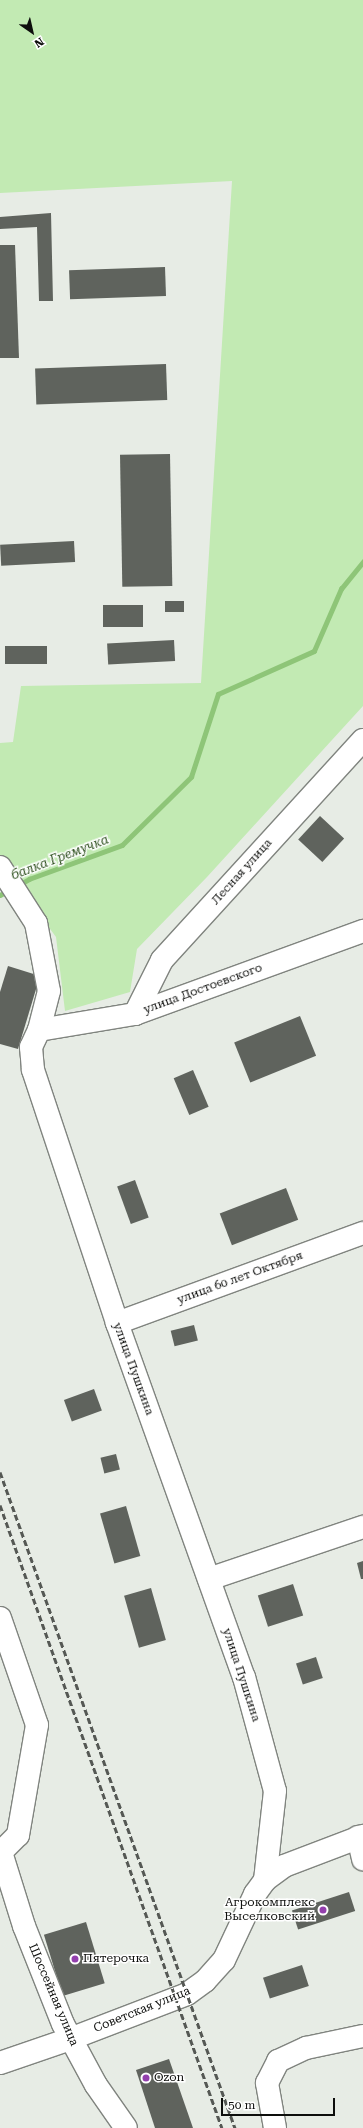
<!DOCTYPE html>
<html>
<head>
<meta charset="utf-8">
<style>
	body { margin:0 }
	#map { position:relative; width:363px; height:2128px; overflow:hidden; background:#e7ece5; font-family:"Roboto Serif",serif }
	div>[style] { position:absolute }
	.green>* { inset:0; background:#c2eab3 }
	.stream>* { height:4.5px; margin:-2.25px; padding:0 2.25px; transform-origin:2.25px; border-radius:2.25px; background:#8ec578 }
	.building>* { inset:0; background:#5f635d; transform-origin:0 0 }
	.roads { filter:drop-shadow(1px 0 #80847f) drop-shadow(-1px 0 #80847f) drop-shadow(0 1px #80847f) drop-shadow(0 -1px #80847f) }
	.minor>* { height:22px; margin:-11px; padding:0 11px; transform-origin:11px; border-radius:11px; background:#fff }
	.rail>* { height:3px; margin-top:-1.5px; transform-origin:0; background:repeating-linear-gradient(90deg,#555854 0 6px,transparent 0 9px) }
	.dots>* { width:11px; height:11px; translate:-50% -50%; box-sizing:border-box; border:2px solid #fff; border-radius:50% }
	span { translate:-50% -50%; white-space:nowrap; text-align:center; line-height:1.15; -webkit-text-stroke:3px #fff; paint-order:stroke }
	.street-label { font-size:12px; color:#0d0e0c }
	.poi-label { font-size:12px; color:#0d0e0c }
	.right { translate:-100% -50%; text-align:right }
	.left { translate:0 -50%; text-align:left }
	.water-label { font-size:13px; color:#2a4e1a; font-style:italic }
	.north { position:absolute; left:12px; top:12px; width:40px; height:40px; -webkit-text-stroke:3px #fff; paint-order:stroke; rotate:146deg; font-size:11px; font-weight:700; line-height:16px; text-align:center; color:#0d0e0c }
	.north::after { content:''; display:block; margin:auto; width:14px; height:18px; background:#0d0e0c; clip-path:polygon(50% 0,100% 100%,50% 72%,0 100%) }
	.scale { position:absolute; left:221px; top:2098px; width:114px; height:18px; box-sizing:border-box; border:2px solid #0d0e0c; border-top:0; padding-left:5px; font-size:12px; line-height:14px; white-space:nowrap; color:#0d0e0c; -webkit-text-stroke:3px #fff; paint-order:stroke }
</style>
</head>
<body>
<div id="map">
	<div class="green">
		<i style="clip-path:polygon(0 0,363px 0,363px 706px,207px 877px,137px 949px,130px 992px,65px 1011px,56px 937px,0 861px,0 743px,13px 742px,21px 686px,201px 683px,232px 181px,0 193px)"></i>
	</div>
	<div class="stream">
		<i style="left:19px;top:885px;width:12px;rotate:-31deg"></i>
		<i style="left:29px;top:879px;width:99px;rotate:-20.1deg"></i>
		<i style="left:122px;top:845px;width:97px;rotate:-44.6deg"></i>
		<i style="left:191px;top:777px;width:87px;rotate:-72deg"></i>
		<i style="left:218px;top:694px;width:105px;rotate:-24.1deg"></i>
		<i style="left:314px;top:651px;width:68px;rotate:-66.5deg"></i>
		<i style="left:341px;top:589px;width:35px;rotate:-51deg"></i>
		<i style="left:0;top:895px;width:10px;rotate:-29deg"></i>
	</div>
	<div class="building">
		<i style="clip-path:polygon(51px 213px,53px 301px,39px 301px,37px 227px,0 229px,0 217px)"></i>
		<i style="clip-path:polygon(0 245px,15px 245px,19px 358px,0 358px)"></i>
		<i style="left:165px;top:267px;width:29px;height:96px;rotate:88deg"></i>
		<i style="left:166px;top:364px;width:36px;height:131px;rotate:88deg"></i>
		<i style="left:170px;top:454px;width:132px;height:50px;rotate:89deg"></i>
		<i style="left:74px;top:541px;width:21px;height:74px;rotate:87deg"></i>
		<i style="left:165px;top:601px;width:19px;height:11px"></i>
		<i style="left:143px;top:605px;width:22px;height:40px;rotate:90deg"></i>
		<i style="left:174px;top:640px;width:21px;height:67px;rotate:87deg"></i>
		<i style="left:47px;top:646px;width:18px;height:42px;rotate:90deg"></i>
		<i style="left:320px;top:816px;width:33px;height:32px;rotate:43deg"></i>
		<i style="clip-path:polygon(8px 966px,40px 976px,18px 1049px,0 1044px,0 992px)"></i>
		<i style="left:300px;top:1016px;width:43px;height:71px;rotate:68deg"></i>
		<i style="left:193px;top:1070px;width:40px;height:21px;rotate:67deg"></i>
		<i style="left:135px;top:1180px;width:40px;height:19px;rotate:70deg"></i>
		<i style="left:286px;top:1188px;width:34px;height:71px;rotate:69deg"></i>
		<i style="left:194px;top:1325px;width:16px;height:24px;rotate:76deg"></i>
		<i style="left:94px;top:1389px;width:23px;height:32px;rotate:70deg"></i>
		<i style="left:116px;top:1454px;width:16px;height:16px;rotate:76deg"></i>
		<i style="left:126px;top:1506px;width:52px;height:27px;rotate:74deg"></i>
		<i style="clip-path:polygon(363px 1561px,363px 1579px,361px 1579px,357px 1563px)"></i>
		<i style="left:293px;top:1584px;width:33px;height:37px;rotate:72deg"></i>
		<i style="left:151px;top:1588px;width:54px;height:28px;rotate:74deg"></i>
		<i style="left:316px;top:1657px;width:22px;height:21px;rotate:72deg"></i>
		<i style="left:349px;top:1892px;width:20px;height:60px;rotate:72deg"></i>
		<i style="left:86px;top:1922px;width:64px;height:44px;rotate:73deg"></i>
		<i style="left:302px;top:1965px;width:22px;height:41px;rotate:72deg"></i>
		<i style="clip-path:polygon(169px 2059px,193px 2128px,155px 2128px,136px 2070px)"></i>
	</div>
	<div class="roads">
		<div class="minor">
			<i style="left:0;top:867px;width:67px;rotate:57.3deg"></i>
			<i style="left:36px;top:923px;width:69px;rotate:79.2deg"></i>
			<i style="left:49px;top:991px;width:40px;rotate:104.4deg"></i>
			<i style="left:39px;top:1030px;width:19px;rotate:115deg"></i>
			<i style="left:31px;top:1047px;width:23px;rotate:85deg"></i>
			<i style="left:33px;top:1070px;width:267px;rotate:71.6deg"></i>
			<i style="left:117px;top:1323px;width:376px;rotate:70.3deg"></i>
			<i style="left:244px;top:1677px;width:118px;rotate:74.8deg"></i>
			<i style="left:275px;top:1791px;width:90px;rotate:96.4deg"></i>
			<i style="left:135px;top:1014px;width:60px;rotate:-63.4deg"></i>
			<i style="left:162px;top:960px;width:298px;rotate:-47.6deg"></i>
			<i style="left:39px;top:1030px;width:97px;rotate:-9.5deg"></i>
			<i style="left:135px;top:1014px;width:243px;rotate:-20deg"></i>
			<i style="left:117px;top:1323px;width:262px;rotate:-20.1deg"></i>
			<i style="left:209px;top:1579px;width:163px;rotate:-18.7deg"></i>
			<i style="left:0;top:1618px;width:113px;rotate:70.9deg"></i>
			<i style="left:37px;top:1725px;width:112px;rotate:99.8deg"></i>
			<i style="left:18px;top:1835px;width:24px;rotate:135deg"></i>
			<i style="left:358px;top:1837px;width:23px;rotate:77deg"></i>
			<i style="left:0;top:1849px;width:81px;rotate:72.7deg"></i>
			<i style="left:24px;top:1926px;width:105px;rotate:68.3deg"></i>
			<i style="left:63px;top:2024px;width:69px;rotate:61.6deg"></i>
			<i style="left:96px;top:2085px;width:52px;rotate:55.1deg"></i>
			<i style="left:0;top:2063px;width:74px;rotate:-18.9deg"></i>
			<i style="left:70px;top:2039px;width:125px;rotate:-21deg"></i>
			<i style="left:187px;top:1994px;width:22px;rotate:-36deg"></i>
			<i style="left:205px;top:1981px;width:28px;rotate:-48deg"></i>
			<i style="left:224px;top:1960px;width:73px;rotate:-64.8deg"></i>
			<i style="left:255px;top:1894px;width:17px;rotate:-54deg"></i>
			<i style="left:265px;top:1880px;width:24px;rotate:-36deg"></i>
			<i style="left:284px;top:1866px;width:85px;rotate:-20.8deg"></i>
			<i style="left:275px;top:2128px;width:46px;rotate:-100.1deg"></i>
			<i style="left:267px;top:2083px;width:25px;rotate:-63deg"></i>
			<i style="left:278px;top:2061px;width:31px;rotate:-25deg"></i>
			<i style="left:306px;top:2048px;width:58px;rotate:-11.9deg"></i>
		</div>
	</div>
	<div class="rail">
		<i style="left:0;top:1472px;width:697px;rotate:70.29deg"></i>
		<i style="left:0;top:1505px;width:661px;rotate:70.39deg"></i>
	</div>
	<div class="dots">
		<i style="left:323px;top:1910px;background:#933fad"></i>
		<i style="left:75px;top:1959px;background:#933fad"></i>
		<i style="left:146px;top:2078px;background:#933fad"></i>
	</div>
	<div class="street-label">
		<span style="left:242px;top:872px;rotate:-48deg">Лесная улица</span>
		<span style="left:203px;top:989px;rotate:-20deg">улица Достоевского</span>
		<span style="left:240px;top:1278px;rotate:-20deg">улица 60 лет Октября</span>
		<span style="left:133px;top:1369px;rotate:70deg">улица Пушкина</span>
		<span style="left:241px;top:1675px;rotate:72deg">улица Пушкина</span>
		<span style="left:53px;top:1995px;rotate:67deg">Шоссейная улица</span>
		<span style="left:142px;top:2010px;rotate:-22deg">Советская улица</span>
	</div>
	<div class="poi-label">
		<span class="right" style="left:315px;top:1910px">Агрокомплекс<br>Выселковский</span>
		<span class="left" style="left:83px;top:1959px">Пятерочка</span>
		<span class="left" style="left:154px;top:2078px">Ozon</span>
	</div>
	<div class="water-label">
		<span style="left:60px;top:858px;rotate:-21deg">балка Гремучка</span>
	</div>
	<div class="north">N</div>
	<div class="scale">50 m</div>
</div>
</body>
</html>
